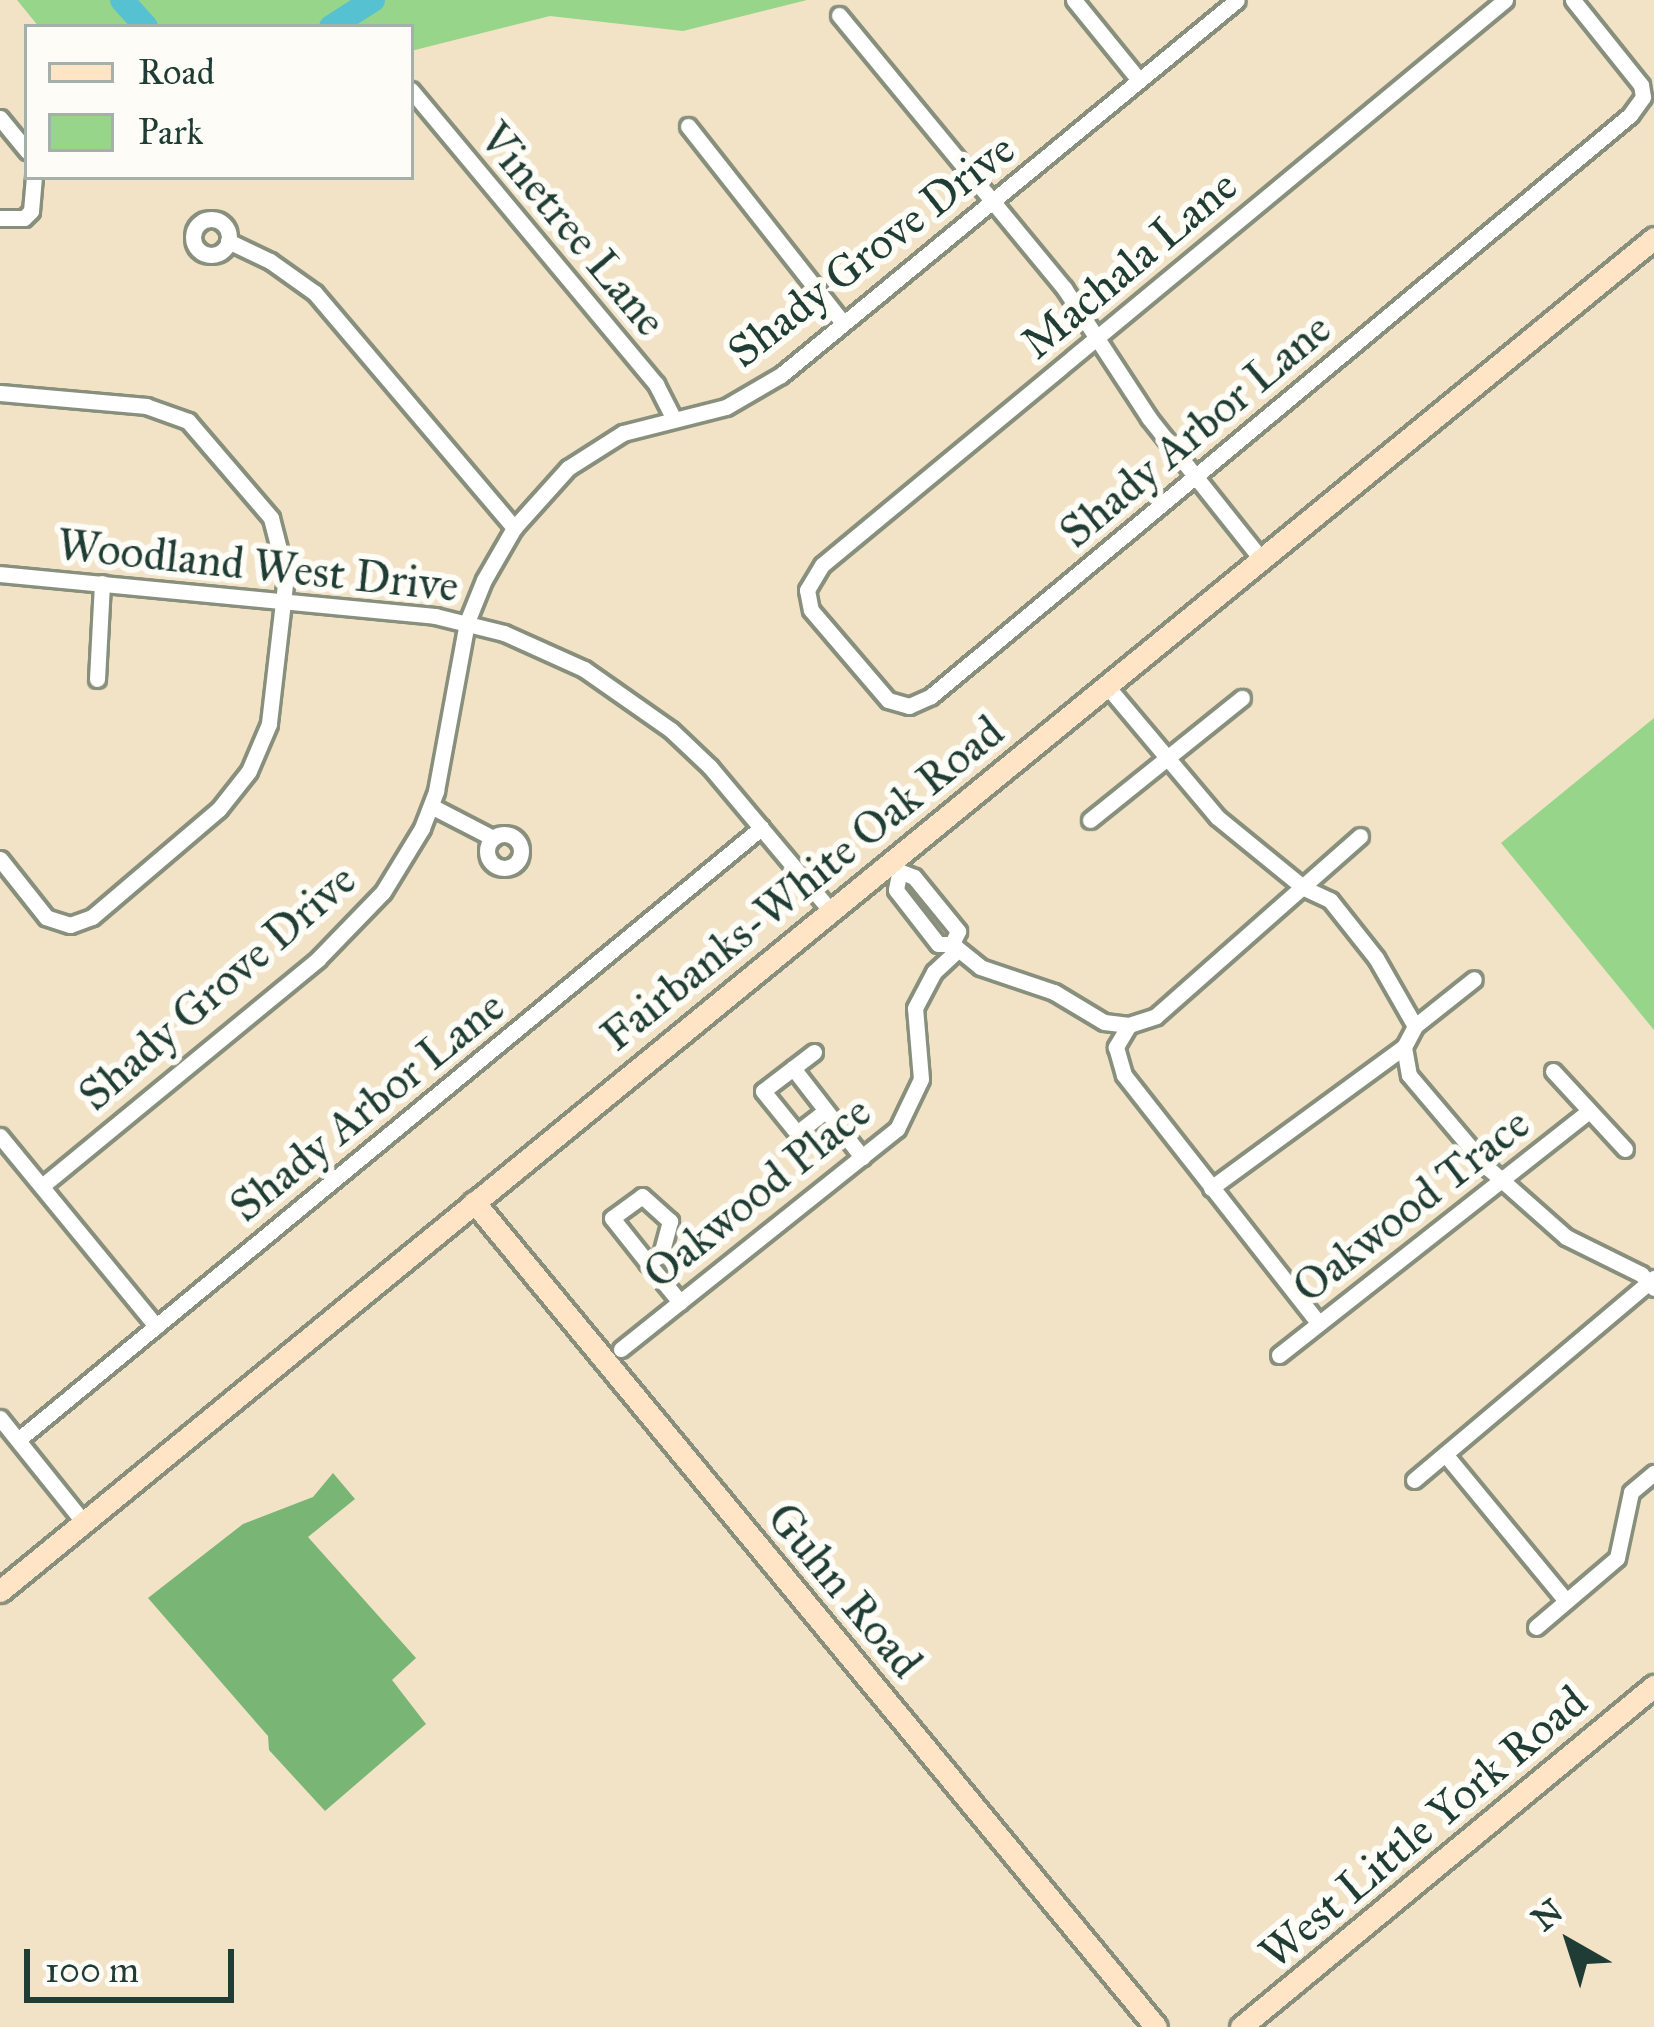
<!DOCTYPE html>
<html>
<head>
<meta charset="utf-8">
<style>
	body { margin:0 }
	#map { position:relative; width:1654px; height:2027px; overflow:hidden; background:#f2e3c6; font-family:"IM FELL Great Primer",serif }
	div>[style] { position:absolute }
	.green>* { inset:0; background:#97d58a }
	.forest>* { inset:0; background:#79b676 }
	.river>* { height:24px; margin:-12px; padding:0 12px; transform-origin:12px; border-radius:12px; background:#56c1d1 }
	.roads { filter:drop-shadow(3px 0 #88907d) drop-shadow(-3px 0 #88907d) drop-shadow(0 3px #88907d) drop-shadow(0 -3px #88907d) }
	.street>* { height:15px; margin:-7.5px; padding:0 7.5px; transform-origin:7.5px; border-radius:7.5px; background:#fff }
	.street>.ring { margin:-7.5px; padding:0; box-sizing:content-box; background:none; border:15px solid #fff; border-radius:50% }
	.secondary>* { height:21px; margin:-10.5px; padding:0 10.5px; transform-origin:10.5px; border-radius:10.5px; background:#ffe4c6 }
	span { translate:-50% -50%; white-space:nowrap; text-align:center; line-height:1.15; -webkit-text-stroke:12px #fdfcf7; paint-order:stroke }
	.street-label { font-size:45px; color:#1f3d34 }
	.legend { position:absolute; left:24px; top:24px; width:390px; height:156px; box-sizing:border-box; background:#fdfcf7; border:3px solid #a4b0a9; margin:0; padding:15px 21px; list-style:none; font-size:36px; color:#1f3d34 }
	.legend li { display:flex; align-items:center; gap:24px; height:60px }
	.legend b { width:60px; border:3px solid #a4b0a9 }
	.north { position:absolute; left:1510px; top:1883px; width:120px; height:120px; -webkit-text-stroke:9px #fdfcf7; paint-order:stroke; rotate:321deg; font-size:33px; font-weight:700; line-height:48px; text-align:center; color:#1f3d34 }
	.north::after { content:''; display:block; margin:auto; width:42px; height:54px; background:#1f3d34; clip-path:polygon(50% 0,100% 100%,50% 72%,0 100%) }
	.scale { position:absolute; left:24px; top:1949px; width:210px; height:54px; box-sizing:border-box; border:6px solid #1f3d34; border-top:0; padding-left:15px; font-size:36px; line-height:42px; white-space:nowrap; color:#1f3d34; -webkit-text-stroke:9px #fdfcf7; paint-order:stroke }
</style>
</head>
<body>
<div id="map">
	<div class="green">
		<i style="clip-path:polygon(17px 0,807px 0,683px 31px,550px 16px,411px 51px,411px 27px,39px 27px)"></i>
		<i style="clip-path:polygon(1654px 718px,1654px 1030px,1501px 843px)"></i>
	</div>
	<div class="forest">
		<i style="clip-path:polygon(333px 1473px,355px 1499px,308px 1537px,416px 1658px,392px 1680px,426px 1724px,325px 1811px,269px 1750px,268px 1736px,148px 1598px,243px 1524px,313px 1497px)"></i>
	</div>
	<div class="river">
		<i style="left:122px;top:0;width:36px;rotate:48deg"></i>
		<i style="left:331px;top:27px;width:50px;rotate:-32.7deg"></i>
	</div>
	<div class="roads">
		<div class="street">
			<i style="left:1074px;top:0;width:103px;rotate:50.9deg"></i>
			<i style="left:1505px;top:0;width:886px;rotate:140.4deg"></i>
			<i style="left:822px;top:565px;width:29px;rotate:121deg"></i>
			<i style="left:807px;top:590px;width:20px;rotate:79deg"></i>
			<i style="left:811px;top:610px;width:118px;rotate:49.5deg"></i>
			<i style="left:888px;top:700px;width:22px;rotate:16deg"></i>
			<i style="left:909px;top:706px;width:24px;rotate:-24deg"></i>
			<i style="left:931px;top:696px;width:909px;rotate:-39.73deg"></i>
			<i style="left:1630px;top:115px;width:22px;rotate:-54deg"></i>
			<i style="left:1643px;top:97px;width:12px;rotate:-99deg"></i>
			<i style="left:1641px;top:85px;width:109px;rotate:-128.7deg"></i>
			<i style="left:839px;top:15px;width:354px;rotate:50.5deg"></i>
			<i style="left:1064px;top:288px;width:155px;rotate:56.8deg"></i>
			<i style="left:1149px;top:418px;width:180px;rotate:51.5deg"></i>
			<i style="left:411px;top:90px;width:383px;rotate:50.2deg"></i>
			<i style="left:656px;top:384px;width:38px;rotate:63deg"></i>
			<i style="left:0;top:118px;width:43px;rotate:50.7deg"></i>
			<i style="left:688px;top:126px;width:251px;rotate:51.8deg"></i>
			<i style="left:0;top:218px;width:24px"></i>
			<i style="left:24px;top:218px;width:10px;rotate:-45deg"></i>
			<i style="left:31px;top:211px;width:34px;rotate:-85deg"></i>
			<i class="ring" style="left:193px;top:219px;width:21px;height:21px"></i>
			<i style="left:228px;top:241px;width:47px;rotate:25.5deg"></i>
			<i style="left:270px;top:261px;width:55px;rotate:35.4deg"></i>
			<i style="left:315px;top:293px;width:308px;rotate:49.7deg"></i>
			<i style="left:0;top:393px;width:147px;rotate:5.1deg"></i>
			<i style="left:146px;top:406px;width:45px;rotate:19.7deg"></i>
			<i style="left:188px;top:421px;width:128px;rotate:49.4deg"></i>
			<i style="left:271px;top:518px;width:60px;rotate:75.5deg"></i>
			<i style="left:286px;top:576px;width:149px;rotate:96.6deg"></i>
			<i style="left:269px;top:724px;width:51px;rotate:113.1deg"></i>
			<i style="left:249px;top:771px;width:48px;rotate:128.3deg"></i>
			<i style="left:219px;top:809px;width:167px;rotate:139.6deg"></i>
			<i style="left:92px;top:917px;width:23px;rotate:160deg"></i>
			<i style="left:70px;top:925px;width:25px;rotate:-162deg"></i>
			<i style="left:46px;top:917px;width:74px;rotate:-128.4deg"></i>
			<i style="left:0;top:574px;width:437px;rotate:5.5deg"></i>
			<i style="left:435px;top:616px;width:71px;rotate:13.8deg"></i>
			<i style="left:504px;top:633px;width:88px;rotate:24.2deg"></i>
			<i style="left:584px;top:669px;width:106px;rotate:35deg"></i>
			<i style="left:671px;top:730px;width:54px;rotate:43.5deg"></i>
			<i style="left:710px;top:767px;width:187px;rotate:50deg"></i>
			<i style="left:97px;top:679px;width:96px;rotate:-87deg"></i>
			<i style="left:1106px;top:685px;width:172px;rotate:49.9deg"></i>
			<i style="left:1217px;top:817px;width:112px;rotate:39.2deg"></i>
			<i style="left:1304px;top:888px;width:29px;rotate:25deg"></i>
			<i style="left:1330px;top:900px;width:74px;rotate:51.6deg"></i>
			<i style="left:1376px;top:958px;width:78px;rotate:60.2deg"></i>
			<i style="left:431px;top:806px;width:70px;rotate:27.3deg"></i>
			<i style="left:1090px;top:820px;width:195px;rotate:-38.8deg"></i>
			<i class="ring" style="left:487px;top:834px;width:19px;height:19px"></i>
			<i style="left:896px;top:870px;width:19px;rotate:21deg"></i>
			<i style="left:914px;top:877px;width:70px;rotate:50.8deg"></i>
			<i style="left:958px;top:931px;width:14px;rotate:115deg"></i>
			<i style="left:899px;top:874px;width:16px;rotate:101deg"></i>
			<i style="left:896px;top:890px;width:68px;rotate:52.1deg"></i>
			<i style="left:938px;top:944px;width:14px"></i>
			<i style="left:952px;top:944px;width:36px;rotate:39deg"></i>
			<i style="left:980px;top:967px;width:78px;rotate:18.7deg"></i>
			<i style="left:1054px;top:992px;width:58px;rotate:31deg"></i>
			<i style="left:1104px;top:1022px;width:25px;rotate:7deg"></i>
			<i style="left:1129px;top:1025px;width:28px;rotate:-18deg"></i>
			<i style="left:1156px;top:1016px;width:272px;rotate:-41.4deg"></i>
			<i style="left:1129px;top:1025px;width:26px;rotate:121deg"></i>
			<i style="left:1116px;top:1047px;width:29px;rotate:74deg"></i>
			<i style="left:1124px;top:1075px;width:314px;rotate:51.9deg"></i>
			<i style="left:1404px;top:1047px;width:28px;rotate:80deg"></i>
			<i style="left:1409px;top:1075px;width:122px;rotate:49.7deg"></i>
			<i style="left:1488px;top:1168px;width:104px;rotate:41.5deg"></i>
			<i style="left:1566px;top:1237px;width:84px;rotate:26.3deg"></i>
			<i style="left:1641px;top:1274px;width:19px;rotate:47deg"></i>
			<i style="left:814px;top:1052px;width:64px;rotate:142.6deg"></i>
			<i style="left:763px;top:1091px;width:54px;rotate:51deg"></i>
			<i style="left:797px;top:1133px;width:36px;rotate:-38deg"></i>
			<i style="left:793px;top:1068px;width:113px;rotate:52.2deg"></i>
			<i style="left:1553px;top:1071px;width:106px;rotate:47.3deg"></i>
			<i style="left:0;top:1136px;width:246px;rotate:50.6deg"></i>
			<i style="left:42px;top:1186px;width:357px;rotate:-39.4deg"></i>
			<i style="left:318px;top:959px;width:93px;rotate:-45.9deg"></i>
			<i style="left:383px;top:892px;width:75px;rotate:-58.6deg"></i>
			<i style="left:422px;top:828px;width:40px;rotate:-69deg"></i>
			<i style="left:436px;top:791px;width:172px;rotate:-79.6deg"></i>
			<i style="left:467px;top:622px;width:45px;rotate:-68deg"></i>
			<i style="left:484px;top:580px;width:60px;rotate:-60deg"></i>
			<i style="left:514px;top:528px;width:81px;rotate:-48deg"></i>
			<i style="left:568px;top:468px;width:65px;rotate:-32.5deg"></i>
			<i style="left:623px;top:433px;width:106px;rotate:-14.2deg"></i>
			<i style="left:726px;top:407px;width:64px;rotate:-30.2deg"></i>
			<i style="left:781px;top:375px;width:590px;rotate:-39.43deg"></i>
			<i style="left:1211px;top:1188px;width:239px;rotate:-36.2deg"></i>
			<i style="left:1404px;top:1047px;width:24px;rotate:-62deg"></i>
			<i style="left:1415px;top:1026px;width:75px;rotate:-38.5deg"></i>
			<i style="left:642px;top:1196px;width:38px;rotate:42deg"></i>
			<i style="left:670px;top:1221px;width:35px;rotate:105deg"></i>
			<i style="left:661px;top:1255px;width:16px;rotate:153deg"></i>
			<i style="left:647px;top:1262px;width:56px;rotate:-128.5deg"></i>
			<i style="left:612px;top:1218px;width:37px;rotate:-36deg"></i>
			<i style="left:647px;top:1262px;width:52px;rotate:50.5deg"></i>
			<i style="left:621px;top:1349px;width:353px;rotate:-38.6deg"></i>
			<i style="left:897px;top:1129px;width:55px;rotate:-64.4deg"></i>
			<i style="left:921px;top:1079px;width:71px;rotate:-94.8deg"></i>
			<i style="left:915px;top:1008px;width:41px;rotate:-62.2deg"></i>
			<i style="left:934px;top:972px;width:33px;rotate:-43deg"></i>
			<i style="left:1279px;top:1355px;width:393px;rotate:-38.2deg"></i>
			<i style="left:0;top:1418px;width:134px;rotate:51.3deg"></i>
			<i style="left:18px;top:1440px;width:963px;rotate:-39.48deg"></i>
			<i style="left:1445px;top:1454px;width:190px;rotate:50.5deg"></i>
			<i style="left:1414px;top:1480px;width:314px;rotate:-40.1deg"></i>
			<i style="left:1536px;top:1627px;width:106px;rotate:-40.4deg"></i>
			<i style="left:1617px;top:1558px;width:67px;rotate:-78deg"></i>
			<i style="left:1631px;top:1492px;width:30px;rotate:-40deg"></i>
		</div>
		<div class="secondary">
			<i style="left:474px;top:1202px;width:1070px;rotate:50.42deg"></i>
			<i style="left:0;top:1591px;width:2137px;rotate:-39.28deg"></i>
			<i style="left:1241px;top:2027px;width:536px;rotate:-39.55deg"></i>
		</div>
	</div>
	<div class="street-label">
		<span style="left:573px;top:229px;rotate:50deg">Vinetree Lane</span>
		<span style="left:871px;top:250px;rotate:-38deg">Shady Grove Drive</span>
		<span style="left:1129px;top:264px;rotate:-40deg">Machala Lane</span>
		<span style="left:1195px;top:430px;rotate:-40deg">Shady Arbor Lane</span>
		<span style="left:258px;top:565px;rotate:6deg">Woodland West Drive</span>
		<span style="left:802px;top:883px;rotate:-39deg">Fairbanks-White Oak Road</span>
		<span style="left:217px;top:987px;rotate:-41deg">Shady Grove Drive</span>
		<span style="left:367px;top:1106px;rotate:-39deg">Shady Arbor Lane</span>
		<span style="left:757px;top:1192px;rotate:-39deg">Oakwood Place</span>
		<span style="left:1411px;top:1205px;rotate:-38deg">Oakwood Trace</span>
		<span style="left:845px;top:1590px;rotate:50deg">Guhn Road</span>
		<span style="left:1423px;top:1827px;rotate:-40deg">West Little York Road</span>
	</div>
	<ul class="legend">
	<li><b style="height:15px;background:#ffe4c6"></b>Road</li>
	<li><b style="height:33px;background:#97d58a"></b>Park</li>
	</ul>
	<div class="north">N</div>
	<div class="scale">100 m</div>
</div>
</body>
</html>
